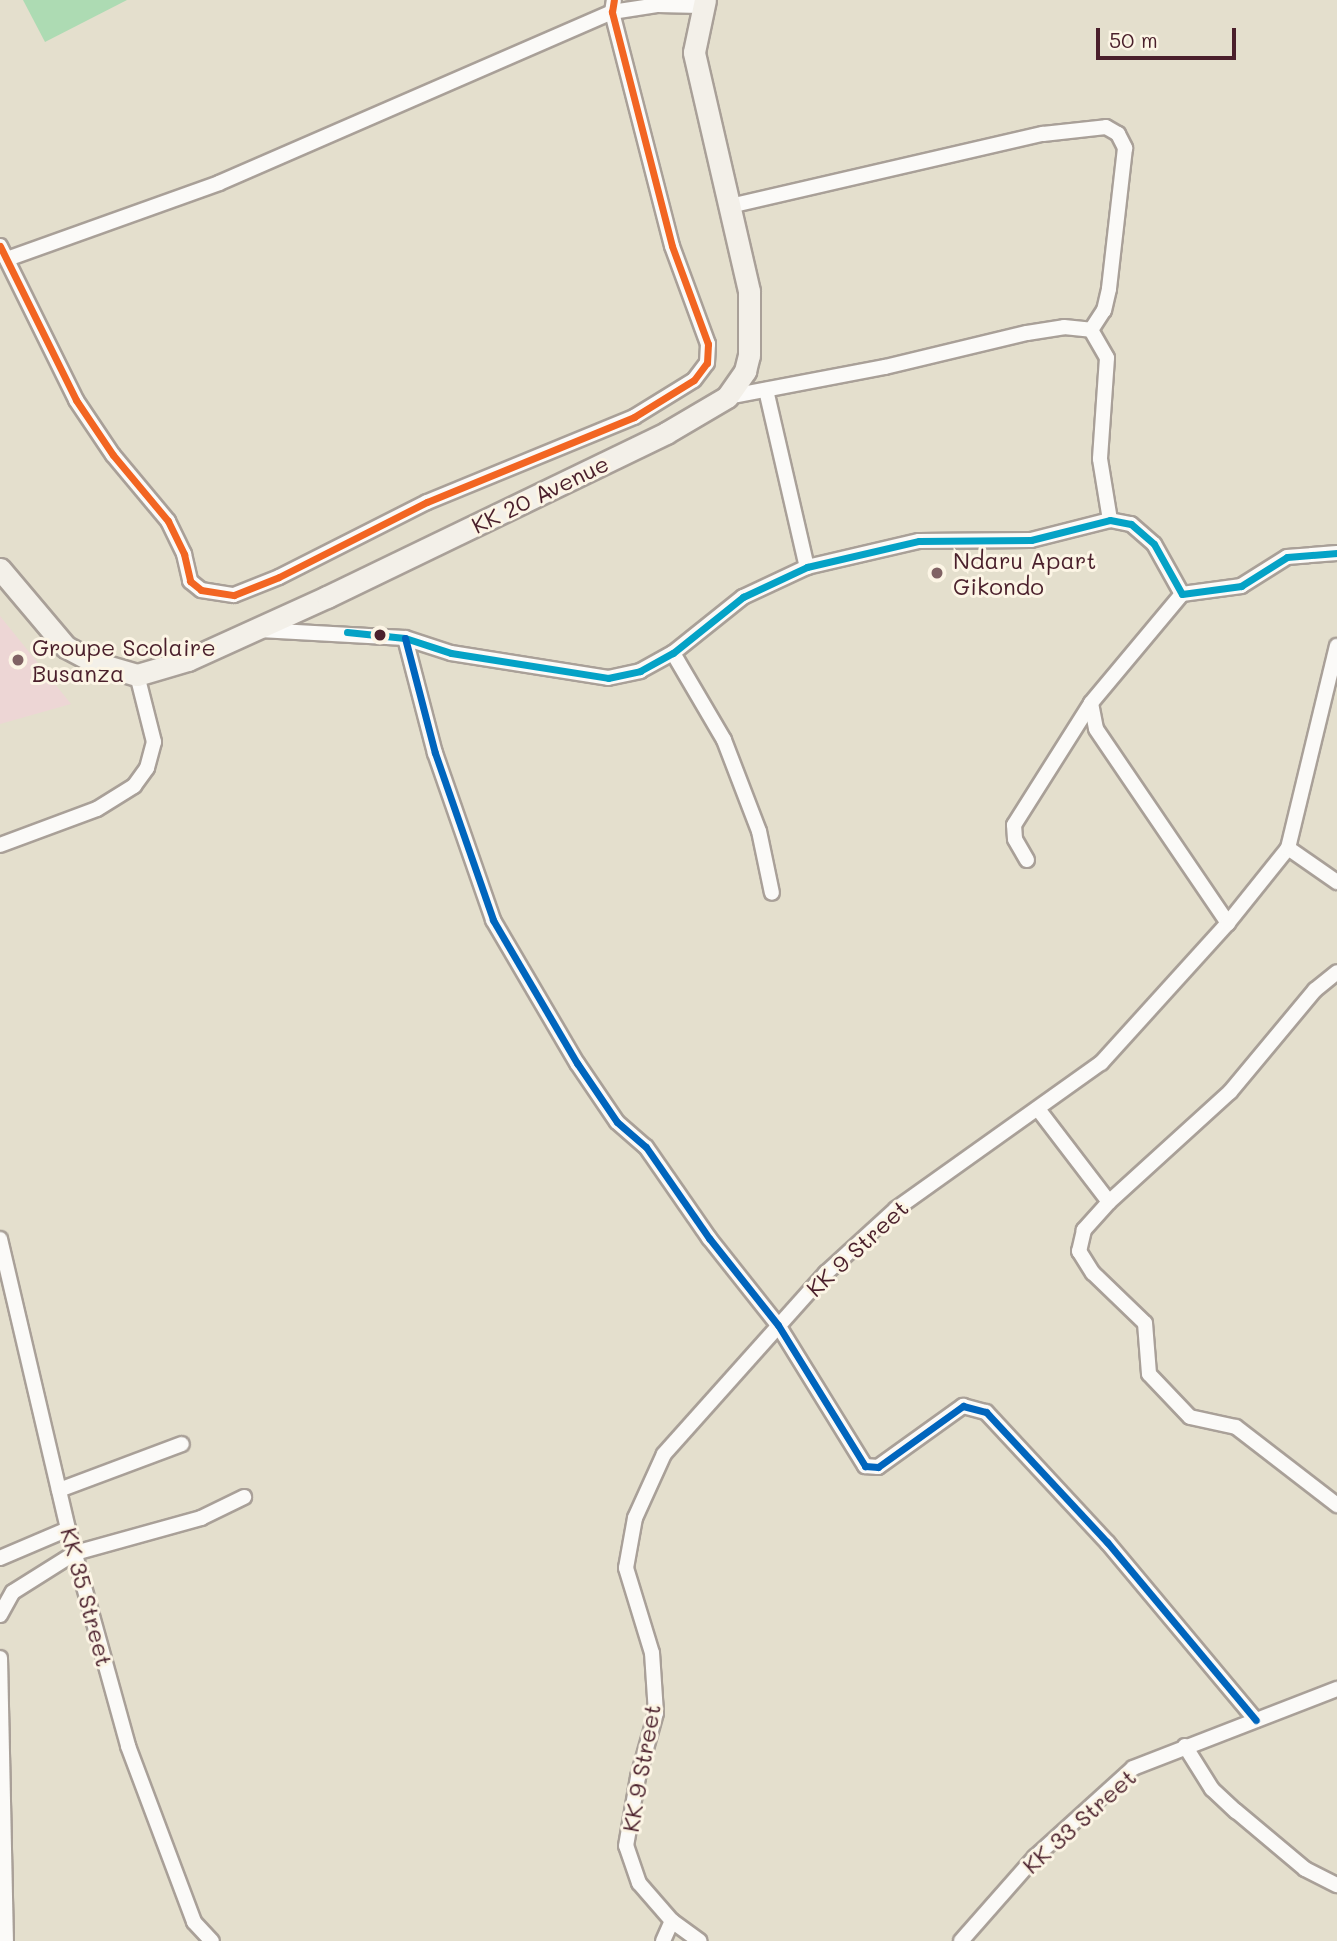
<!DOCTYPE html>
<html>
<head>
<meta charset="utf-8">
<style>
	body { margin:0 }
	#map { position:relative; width:1337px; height:1941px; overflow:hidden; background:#e4dfcd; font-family:Mali,sans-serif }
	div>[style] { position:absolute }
	.built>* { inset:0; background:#edd6d5 }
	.green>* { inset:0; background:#addbb3 }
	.roads { filter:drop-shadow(2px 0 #a9a098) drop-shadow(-2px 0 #a9a098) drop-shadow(0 2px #a9a098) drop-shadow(0 -2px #a9a098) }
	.minor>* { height:14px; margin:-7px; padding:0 7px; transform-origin:7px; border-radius:7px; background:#fbfaf8 }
	.secondary>* { height:21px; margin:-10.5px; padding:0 10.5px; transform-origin:10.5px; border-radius:10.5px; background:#f3f0e9 }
	.bus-1>* { height:7px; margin:-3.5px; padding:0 3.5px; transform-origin:3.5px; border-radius:3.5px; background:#f26522 }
	.bus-2>* { height:7px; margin:-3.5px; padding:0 3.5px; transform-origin:3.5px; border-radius:3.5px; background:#04a2c6 }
	.bus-3>* { height:7px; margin:-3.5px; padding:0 3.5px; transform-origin:3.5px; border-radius:3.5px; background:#0065bd }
	.dots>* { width:19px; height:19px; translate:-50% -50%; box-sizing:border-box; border:4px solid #fcf5e5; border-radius:50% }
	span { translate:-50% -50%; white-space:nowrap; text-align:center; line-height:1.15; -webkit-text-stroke:6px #fcf5e5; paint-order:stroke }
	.street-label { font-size:23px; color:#4a1f2b }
	.poi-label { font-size:23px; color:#4a1f2b }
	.left { translate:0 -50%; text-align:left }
	.scale { position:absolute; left:1096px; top:28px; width:140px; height:32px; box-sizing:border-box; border:4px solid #4a1f2b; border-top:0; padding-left:9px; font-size:21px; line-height:24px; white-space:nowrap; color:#4a1f2b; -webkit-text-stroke:5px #fcf5e5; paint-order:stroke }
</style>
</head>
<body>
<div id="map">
	<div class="built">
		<i style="clip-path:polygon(0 616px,71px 704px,0 724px)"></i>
	</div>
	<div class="green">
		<i style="clip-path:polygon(23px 0,127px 0,45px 42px)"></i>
	</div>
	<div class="roads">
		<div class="minor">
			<i style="left:730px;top:206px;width:321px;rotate:-13deg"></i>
			<i style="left:1043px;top:134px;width:63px;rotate:-6.3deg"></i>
			<i style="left:1106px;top:127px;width:14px;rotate:30deg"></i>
			<i style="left:1118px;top:134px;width:16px;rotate:63deg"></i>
			<i style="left:1125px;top:148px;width:142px;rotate:96.5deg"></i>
			<i style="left:1109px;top:289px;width:22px;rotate:103deg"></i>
			<i style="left:1104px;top:310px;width:24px;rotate:123deg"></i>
			<i style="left:1091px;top:330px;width:32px;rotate:60deg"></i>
			<i style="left:1107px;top:358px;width:101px;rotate:94deg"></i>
			<i style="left:1100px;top:459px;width:62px;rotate:80.7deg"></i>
			<i style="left:0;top:246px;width:172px;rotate:63.7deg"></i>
			<i style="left:76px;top:400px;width:66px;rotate:56.1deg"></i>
			<i style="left:113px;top:455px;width:86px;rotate:50.2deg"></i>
			<i style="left:168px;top:521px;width:37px;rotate:64deg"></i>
			<i style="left:184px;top:554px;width:28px;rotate:77deg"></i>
			<i style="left:190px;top:581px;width:14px;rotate:39deg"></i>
			<i style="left:201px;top:590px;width:33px;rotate:9deg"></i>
			<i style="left:234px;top:595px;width:48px;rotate:-21.8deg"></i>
			<i style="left:279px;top:577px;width:166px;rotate:-26.9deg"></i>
			<i style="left:427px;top:502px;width:224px;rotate:-22.3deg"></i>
			<i style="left:634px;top:417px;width:70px;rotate:-31.7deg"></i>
			<i style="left:694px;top:380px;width:21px;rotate:-53deg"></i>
			<i style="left:707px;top:363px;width:19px;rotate:-87deg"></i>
			<i style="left:708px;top:344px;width:104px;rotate:-110.2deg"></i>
			<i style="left:672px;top:246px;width:242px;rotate:-104.4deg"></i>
			<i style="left:612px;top:12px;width:12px;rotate:-81deg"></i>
			<i style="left:7px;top:259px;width:225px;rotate:-19.7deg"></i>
			<i style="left:219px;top:183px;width:429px;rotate:-23.5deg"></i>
			<i style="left:612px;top:12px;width:47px;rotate:-8.7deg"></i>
			<i style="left:658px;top:5px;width:43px;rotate:1.3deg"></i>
			<i style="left:766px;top:390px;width:182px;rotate:77deg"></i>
			<i style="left:727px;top:397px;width:161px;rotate:-10.8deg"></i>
			<i style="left:885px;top:367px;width:146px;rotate:-13.5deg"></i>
			<i style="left:1027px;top:333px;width:37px;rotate:-9deg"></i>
			<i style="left:1064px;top:327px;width:27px;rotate:6deg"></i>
			<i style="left:1182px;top:594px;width:142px;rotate:129.9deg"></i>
			<i style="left:1091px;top:703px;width:26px;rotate:79deg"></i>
			<i style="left:1096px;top:729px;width:235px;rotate:55.8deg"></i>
			<i style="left:260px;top:630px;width:145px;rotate:3.2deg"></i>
			<i style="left:405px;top:638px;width:48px;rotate:18.1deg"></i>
			<i style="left:451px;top:653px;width:159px;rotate:9deg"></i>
			<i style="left:608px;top:678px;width:33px;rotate:-12deg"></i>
			<i style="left:640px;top:671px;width:38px;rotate:-29deg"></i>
			<i style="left:673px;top:653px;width:90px;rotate:-38.7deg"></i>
			<i style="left:743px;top:597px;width:71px;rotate:-25.1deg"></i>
			<i style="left:807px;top:567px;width:115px;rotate:-13.1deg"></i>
			<i style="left:919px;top:541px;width:112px;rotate:-0.5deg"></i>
			<i style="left:1031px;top:540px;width:81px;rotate:-14.2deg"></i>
			<i style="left:1110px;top:520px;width:21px;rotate:11deg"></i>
			<i style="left:1131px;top:524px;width:30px;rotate:41deg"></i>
			<i style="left:1154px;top:544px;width:57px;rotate:60.8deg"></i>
			<i style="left:1182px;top:594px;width:60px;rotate:-7.7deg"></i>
			<i style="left:1241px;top:586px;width:54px;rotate:-32.2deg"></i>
			<i style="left:1287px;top:557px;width:50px;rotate:-4.6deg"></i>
			<i style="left:405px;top:638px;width:119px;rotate:75.4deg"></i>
			<i style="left:435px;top:753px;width:177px;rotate:70.8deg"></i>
			<i style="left:493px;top:920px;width:166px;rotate:59.6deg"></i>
			<i style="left:577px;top:1063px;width:71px;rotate:55.9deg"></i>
			<i style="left:617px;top:1122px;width:38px;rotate:41deg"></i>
			<i style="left:646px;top:1147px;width:111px;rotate:55.3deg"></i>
			<i style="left:709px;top:1238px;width:111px;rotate:51.6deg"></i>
			<i style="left:778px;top:1325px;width:166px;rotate:58.3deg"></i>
			<i style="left:865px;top:1466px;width:13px;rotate:4deg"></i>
			<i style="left:878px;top:1467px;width:105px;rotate:-35.7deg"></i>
			<i style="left:963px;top:1406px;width:24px;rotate:15deg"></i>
			<i style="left:986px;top:1412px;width:178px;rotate:47.1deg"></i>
			<i style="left:1107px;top:1542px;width:232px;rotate:50.1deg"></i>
			<i style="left:673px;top:653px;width:101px;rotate:59.6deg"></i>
			<i style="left:724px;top:740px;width:97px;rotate:69deg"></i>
			<i style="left:759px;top:831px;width:63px;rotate:78.2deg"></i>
			<i style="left:0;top:845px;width:103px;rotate:-20.4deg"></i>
			<i style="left:97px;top:809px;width:44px;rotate:-31.9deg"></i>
			<i style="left:134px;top:786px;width:22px;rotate:-54deg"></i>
			<i style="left:147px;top:768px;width:27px;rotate:-75deg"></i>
			<i style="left:154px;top:742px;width:69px;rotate:-104.2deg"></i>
			<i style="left:1288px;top:848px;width:60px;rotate:34.8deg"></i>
			<i style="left:1027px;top:860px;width:24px;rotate:-120deg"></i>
			<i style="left:1015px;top:839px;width:14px;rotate:-94deg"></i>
			<i style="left:1014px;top:825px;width:144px;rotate:-57.7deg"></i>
			<i style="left:1038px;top:1109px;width:117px;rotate:52.6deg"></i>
			<i style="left:1109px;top:1202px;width:164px;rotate:-42.3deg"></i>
			<i style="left:1230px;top:1092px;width:133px;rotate:-50.2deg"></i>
			<i style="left:1315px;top:990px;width:28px;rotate:-39deg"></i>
			<i style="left:1109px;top:1202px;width:38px;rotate:132deg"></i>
			<i style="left:1084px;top:1230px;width:22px;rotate:103deg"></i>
			<i style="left:1079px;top:1251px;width:26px;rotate:58deg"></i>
			<i style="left:1093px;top:1273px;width:72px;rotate:43.9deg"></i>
			<i style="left:1145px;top:1323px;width:51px;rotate:85.5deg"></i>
			<i style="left:1149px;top:1374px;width:59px;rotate:46.4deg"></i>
			<i style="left:1190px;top:1417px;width:47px;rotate:12.3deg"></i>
			<i style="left:1236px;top:1427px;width:128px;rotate:37.7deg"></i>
			<i style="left:0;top:1239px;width:298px;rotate:76.8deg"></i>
			<i style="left:68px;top:1529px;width:225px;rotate:74.5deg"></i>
			<i style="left:128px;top:1746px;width:188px;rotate:69.4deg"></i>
			<i style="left:194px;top:1922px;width:26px;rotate:47deg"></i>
			<i style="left:59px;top:1490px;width:131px;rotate:-20.5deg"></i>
			<i style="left:0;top:1558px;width:74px;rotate:-23.1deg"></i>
			<i style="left:0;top:1615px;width:26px;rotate:-61deg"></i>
			<i style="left:13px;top:1592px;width:73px;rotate:-32.2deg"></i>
			<i style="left:75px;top:1553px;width:131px;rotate:-15.5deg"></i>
			<i style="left:201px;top:1518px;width:48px;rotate:-26deg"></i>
			<i style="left:0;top:1658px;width:283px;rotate:88.8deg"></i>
			<i style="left:1185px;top:1746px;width:51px;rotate:57.9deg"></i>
			<i style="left:1212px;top:1789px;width:33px;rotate:43deg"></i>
			<i style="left:1236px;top:1811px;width:90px;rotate:40deg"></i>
			<i style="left:1305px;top:1869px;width:36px;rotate:27deg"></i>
			<i style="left:672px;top:1921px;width:34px;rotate:36deg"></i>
			<i style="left:663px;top:1941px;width:22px;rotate:-66deg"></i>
			<i style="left:672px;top:1921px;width:50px;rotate:-131deg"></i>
			<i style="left:639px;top:1883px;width:39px;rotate:-109deg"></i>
			<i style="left:626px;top:1846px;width:70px;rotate:-80.1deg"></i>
			<i style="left:638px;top:1777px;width:66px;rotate:-74.3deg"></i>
			<i style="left:656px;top:1713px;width:60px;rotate:-93.8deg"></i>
			<i style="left:652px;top:1653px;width:89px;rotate:-107deg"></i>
			<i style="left:626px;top:1568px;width:51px;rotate:-79.8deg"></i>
			<i style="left:635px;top:1518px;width:70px;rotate:-65.6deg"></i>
			<i style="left:664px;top:1454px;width:243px;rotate:-48.2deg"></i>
			<i style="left:826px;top:1273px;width:95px;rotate:-42.4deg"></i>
			<i style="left:896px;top:1209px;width:252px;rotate:-35.5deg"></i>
			<i style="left:1101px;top:1063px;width:189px;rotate:-47.8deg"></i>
			<i style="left:1228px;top:923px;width:96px;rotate:-51.3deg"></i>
			<i style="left:1288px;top:848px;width:208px;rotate:-76.4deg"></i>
			<i style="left:961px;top:1941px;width:112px;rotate:-48.6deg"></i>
			<i style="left:1035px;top:1857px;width:132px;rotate:-42.2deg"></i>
			<i style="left:1133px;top:1768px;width:219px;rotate:-21.2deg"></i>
		</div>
		<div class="secondary">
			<i style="left:0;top:569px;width:102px;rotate:49.8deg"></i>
			<i style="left:66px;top:647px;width:34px;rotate:28deg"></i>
			<i style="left:96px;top:663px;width:43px;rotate:16.3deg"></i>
			<i style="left:137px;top:675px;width:53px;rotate:-16.4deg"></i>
			<i style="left:188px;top:660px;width:153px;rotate:-24.4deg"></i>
			<i style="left:327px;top:597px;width:377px;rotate:-25.8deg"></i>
			<i style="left:666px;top:433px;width:71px;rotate:-30.5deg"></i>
			<i style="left:727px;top:397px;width:32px;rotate:-55deg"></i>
			<i style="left:745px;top:371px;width:16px;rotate:-76deg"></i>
			<i style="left:749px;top:355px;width:64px;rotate:-90deg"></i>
			<i style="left:749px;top:291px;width:245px;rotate:-103deg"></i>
			<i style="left:694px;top:52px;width:53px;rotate:-78.1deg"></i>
		</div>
	</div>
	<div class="bus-1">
		<i style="left:0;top:246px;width:172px;rotate:63.7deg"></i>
		<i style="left:76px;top:400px;width:66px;rotate:56.1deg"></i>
		<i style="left:113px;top:455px;width:86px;rotate:50.2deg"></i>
		<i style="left:168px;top:521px;width:37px;rotate:64deg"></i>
		<i style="left:184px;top:554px;width:28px;rotate:77deg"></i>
		<i style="left:190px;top:581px;width:14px;rotate:39deg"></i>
		<i style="left:201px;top:590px;width:33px;rotate:9deg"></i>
		<i style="left:234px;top:595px;width:48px;rotate:-21.8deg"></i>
		<i style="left:279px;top:577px;width:166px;rotate:-26.9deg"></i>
		<i style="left:427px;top:502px;width:224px;rotate:-22.3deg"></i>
		<i style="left:634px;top:417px;width:70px;rotate:-31.7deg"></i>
		<i style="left:694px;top:380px;width:21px;rotate:-53deg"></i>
		<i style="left:707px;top:363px;width:19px;rotate:-87deg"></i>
		<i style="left:708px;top:344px;width:104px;rotate:-110.2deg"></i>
		<i style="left:672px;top:246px;width:242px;rotate:-104.4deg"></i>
		<i style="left:612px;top:12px;width:12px;rotate:-81deg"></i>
	</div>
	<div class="bus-2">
		<i style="left:347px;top:632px;width:58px;rotate:5.9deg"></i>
		<i style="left:405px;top:638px;width:48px;rotate:18.1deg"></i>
		<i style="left:451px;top:653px;width:159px;rotate:9deg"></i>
		<i style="left:608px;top:678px;width:33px;rotate:-12deg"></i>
		<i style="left:640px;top:671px;width:38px;rotate:-29deg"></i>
		<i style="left:673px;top:653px;width:90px;rotate:-38.7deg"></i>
		<i style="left:743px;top:597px;width:71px;rotate:-25.1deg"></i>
		<i style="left:807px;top:567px;width:115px;rotate:-13.1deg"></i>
		<i style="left:919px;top:541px;width:112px;rotate:-0.5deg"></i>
		<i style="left:1031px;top:540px;width:81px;rotate:-14.2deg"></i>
		<i style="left:1110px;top:520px;width:21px;rotate:11deg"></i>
		<i style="left:1131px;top:524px;width:30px;rotate:41deg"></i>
		<i style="left:1154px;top:544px;width:57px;rotate:60.8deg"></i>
		<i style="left:1182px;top:594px;width:60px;rotate:-7.7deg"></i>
		<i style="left:1241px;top:586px;width:54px;rotate:-32.2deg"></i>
		<i style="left:1287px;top:557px;width:50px;rotate:-4.6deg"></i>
	</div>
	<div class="bus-3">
		<i style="left:405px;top:638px;width:119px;rotate:75.4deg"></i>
		<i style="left:435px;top:753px;width:177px;rotate:70.8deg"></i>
		<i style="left:493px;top:920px;width:166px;rotate:59.6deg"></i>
		<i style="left:577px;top:1063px;width:71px;rotate:55.9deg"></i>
		<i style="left:617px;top:1122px;width:38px;rotate:41deg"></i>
		<i style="left:646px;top:1147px;width:111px;rotate:55.3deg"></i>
		<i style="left:709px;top:1238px;width:111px;rotate:51.6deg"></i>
		<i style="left:778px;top:1325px;width:166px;rotate:58.3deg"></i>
		<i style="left:865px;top:1466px;width:13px;rotate:4deg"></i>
		<i style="left:878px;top:1467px;width:105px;rotate:-35.7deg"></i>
		<i style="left:963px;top:1406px;width:24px;rotate:15deg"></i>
		<i style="left:986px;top:1412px;width:178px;rotate:47.1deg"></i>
		<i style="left:1107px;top:1542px;width:232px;rotate:50.1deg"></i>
	</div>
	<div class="dots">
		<i style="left:937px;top:573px;background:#806264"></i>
		<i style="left:380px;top:635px;background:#4a1f2b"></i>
		<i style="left:18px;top:660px;background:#806264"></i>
	</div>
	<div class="street-label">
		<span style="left:540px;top:494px;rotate:-26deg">KK 20 Avenue</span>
		<span style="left:857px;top:1248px;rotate:-43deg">KK 9 Street</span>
		<span style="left:87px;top:1597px;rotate:75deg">KK 35 Street</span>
		<span style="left:641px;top:1768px;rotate:-80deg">KK 9 Street</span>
		<span style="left:1079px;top:1821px;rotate:-42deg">KK 33 Street</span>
	</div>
	<div class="poi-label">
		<span class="left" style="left:953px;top:573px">Ndaru Apart<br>Gikondo</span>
		<span class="left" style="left:32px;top:660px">Groupe Scolaire<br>Busanza</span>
	</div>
	<div class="scale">50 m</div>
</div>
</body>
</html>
